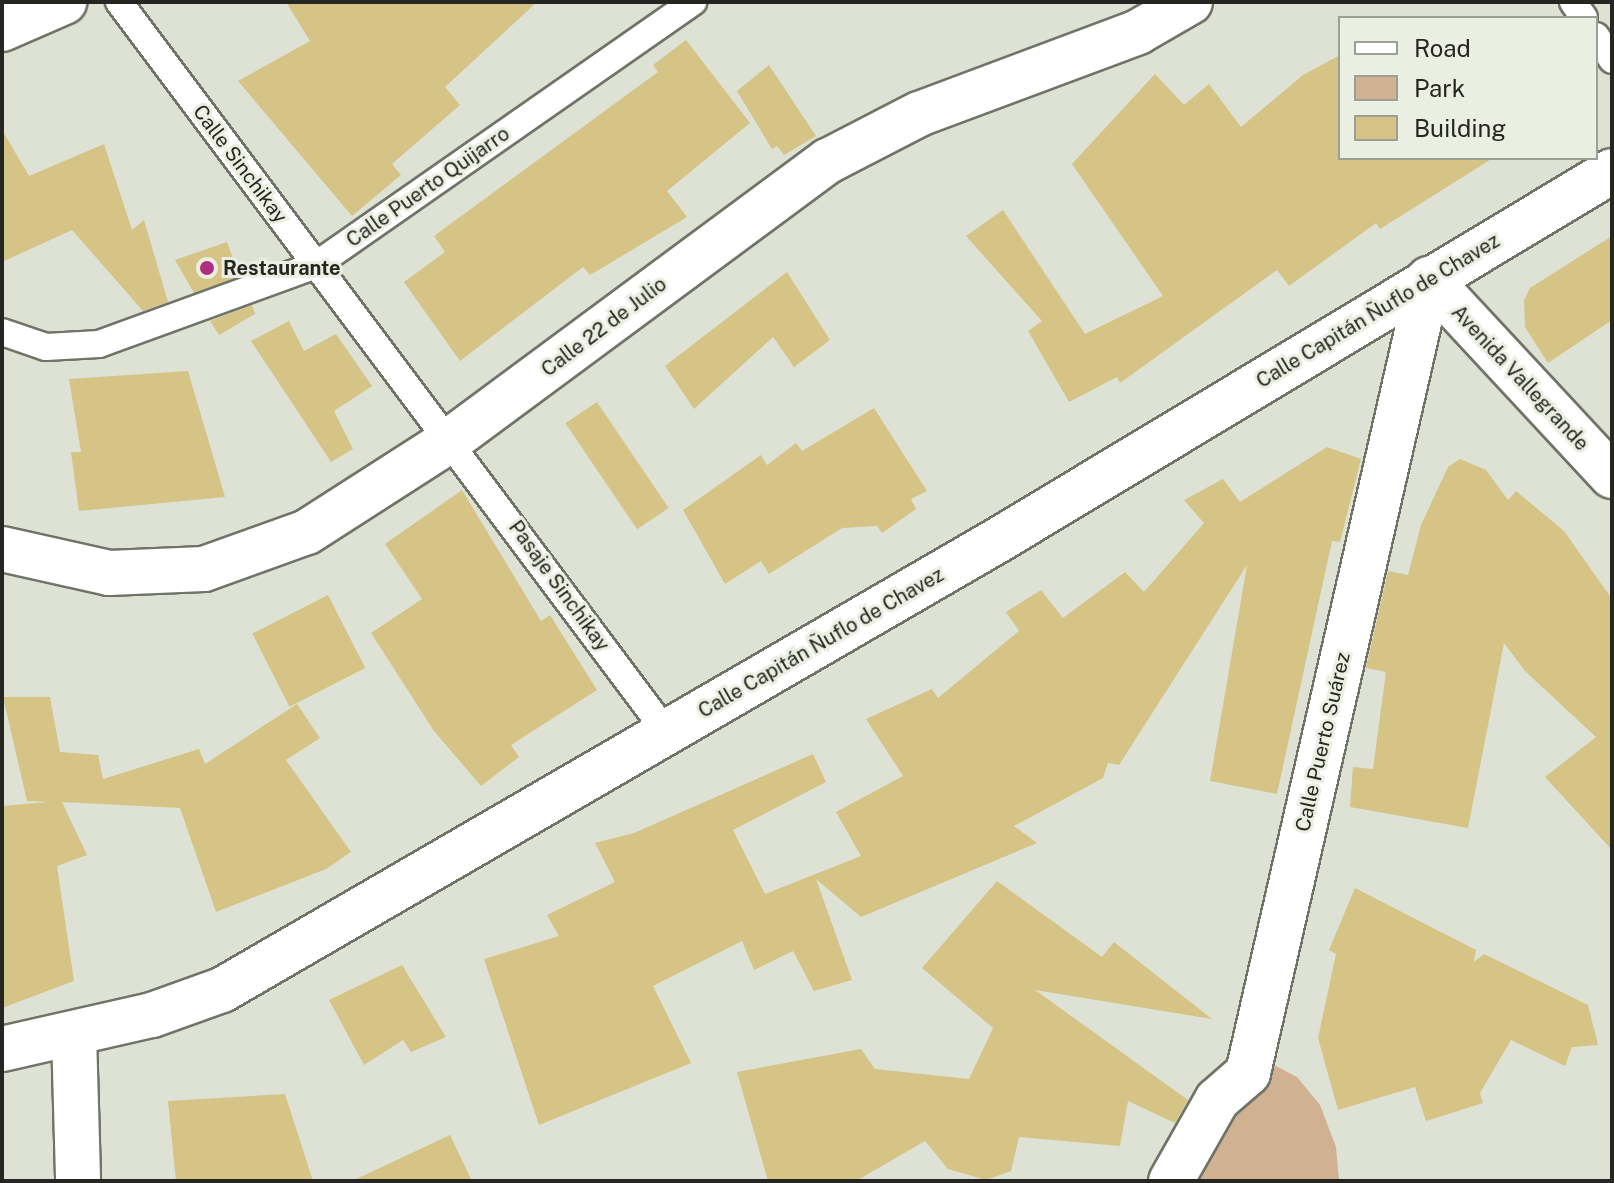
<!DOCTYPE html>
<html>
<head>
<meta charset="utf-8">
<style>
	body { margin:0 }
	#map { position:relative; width:1614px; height:1183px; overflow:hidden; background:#dde2d4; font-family:"Public Sans",sans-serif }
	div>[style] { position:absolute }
	.green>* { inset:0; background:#d0b192 }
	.building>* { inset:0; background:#d5c486; transform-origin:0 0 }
	.roads { filter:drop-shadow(2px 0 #707467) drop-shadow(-2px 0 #707467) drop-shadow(0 2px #707467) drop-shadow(0 -2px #707467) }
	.lane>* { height:26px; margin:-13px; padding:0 13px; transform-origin:13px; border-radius:13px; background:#fff }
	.street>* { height:44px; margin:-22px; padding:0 22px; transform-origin:22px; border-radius:22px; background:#fff }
	.secondary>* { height:44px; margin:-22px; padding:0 22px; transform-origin:22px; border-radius:22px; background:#fff }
	.dots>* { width:22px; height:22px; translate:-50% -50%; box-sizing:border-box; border:4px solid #eaefe1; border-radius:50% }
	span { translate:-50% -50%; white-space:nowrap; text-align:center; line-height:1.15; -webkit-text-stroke:6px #eaefe1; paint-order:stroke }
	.street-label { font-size:20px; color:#252621 }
	.poi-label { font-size:20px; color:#252621; font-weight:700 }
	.left { translate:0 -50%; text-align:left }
	.frame { position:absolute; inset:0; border:4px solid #252621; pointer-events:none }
	.legend { position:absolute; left:1338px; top:16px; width:260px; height:144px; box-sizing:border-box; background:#eaefe1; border:2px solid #9b9f94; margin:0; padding:10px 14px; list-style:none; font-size:24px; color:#252621 }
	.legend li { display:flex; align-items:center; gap:16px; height:40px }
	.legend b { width:40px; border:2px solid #9b9f94 }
</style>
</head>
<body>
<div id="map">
	<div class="green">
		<i style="clip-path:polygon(1270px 1063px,1297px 1077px,1320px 1105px,1336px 1147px,1339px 1181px,1187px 1181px,1203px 1151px,1265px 1079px)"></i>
	</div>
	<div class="building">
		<i style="clip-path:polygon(286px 2px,537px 2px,445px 87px,460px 105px,392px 164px,401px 175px,352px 216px,238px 81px,310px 41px)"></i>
		<i style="clip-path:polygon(686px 40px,750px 123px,667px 191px,687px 217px,590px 275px,583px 267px,460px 361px,404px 282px,445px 252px,434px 236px,658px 72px,653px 65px)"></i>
		<i style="clip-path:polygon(1340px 55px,1340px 158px,1493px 158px,1380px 229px,1376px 223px,1289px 286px,1277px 270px,1120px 383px,1117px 377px,1069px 402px,1028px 331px,1042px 321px,966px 236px,1003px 210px,1085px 334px,1163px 296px,1072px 164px,1155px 74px,1184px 105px,1209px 84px,1241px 127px,1303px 75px)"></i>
		<i style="clip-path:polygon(769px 65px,816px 136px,784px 155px,777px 146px,772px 149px,737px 91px)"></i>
		<i style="clip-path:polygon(2px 130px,29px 176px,104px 144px,132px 230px,144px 220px,168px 302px,143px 311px,72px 230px,2px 262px)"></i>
		<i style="clip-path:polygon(1612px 236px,1612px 320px,1548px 363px,1525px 327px,1524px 300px,1530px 288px)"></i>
		<i style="clip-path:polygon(227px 242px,240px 276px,194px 293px,175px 260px)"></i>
		<i style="clip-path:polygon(787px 272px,830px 340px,794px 367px,773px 337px,694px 409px,665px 366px)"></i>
		<i style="clip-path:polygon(252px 305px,255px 314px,219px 335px,210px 321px)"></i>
		<i style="clip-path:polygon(289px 321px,304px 351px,336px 334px,372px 386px,334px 411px,353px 449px,331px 462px,251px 341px)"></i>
		<i style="clip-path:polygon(188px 371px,225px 497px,79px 511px,71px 452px,81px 452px,69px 379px)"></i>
		<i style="left:597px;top:402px;width:128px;height:38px;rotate:56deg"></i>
		<i style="clip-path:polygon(874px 408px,927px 491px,911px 499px,916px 509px,882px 533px,877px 526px,842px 528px,769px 574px,761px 561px,725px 584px,683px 510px,761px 455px,767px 465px,796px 443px,802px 451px)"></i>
		<i style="clip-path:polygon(1327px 447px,1361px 459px,1340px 542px,1332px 541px,1277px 794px,1210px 781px,1247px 565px,1119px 765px,1108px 763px,1103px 778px,1014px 826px,1037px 843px,861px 917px,816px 879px,852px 980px,814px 991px,793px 951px,754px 970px,742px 941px,653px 986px,691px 1063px,539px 1125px,484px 959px,559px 936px,547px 915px,615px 882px,595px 843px,634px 833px,813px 754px,826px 782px,733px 830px,765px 894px,861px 856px,836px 812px,903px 776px,866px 719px,932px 689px,938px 698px,1019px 631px,1006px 612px,1041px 590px,1063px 618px,1125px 572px,1144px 592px,1204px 523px,1184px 500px,1223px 479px,1240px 502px)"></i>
		<i style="clip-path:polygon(1460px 459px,1486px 470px,1508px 500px,1516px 491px,1564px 531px,1612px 599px,1612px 850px,1545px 777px,1596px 737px,1525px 671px,1504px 643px,1468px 828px,1350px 807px,1353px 767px,1373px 769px,1386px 672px,1366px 668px,1388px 571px,1408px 575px,1421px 525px,1448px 467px)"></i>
		<i style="clip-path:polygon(462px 490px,541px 621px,550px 615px,597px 690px,511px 745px,519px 757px,481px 786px,434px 731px,371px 633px,422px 599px,385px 544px)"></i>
		<i style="left:328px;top:595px;width:82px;height:85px;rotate:63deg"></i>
		<i style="clip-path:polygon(3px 697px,50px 697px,60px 752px,98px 755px,103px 779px,199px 749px,205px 764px,297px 704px,320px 738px,286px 760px,351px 852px,326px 869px,216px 912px,180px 808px,62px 802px,87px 855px,57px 866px,74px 981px,2px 1008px,2px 806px,48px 802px,27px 801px)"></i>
		<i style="clip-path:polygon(997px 881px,1102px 957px,1114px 942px,1212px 1019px,1035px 990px,1188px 1100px,1175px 1123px,1128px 1101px,1120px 1146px,1019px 1137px,1011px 1171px,986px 1180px,948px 1169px,925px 1141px,856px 1181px,768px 1181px,737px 1072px,861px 1049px,875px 1069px,969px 1079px,993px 1028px,922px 968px)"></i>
		<i style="clip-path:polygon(1355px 888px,1476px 950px,1474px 962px,1484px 954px,1588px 1005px,1598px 1045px,1572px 1047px,1565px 1066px,1511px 1040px,1480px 1093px,1483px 1103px,1426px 1121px,1415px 1087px,1338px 1110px,1318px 1038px,1336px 954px,1329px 950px)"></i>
		<i style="clip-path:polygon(402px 965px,446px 1037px,411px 1052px,403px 1040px,364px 1065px,329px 1000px)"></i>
		<i style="clip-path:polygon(285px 1094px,313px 1181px,176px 1181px,168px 1101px)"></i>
		<i style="clip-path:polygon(450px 1135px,472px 1181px,352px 1181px)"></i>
	</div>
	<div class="roads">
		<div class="lane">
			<i style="left:119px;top:2px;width:914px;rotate:53.14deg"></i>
			<i style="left:1573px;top:2px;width:19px;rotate:55deg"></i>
			<i style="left:1596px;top:36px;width:29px;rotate:56deg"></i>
			<i style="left:2px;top:332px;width:46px;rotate:18.8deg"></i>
			<i style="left:46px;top:347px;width:53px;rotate:-3.2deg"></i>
			<i style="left:99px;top:344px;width:231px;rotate:-20deg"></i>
			<i style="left:316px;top:265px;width:460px;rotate:-34.9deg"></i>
		</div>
		<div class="street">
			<i style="left:2px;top:29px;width:68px;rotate:-23.5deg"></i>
			<i style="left:2px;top:549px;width:110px;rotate:12.6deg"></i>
			<i style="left:109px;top:573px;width:95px;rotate:-2.4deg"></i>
			<i style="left:204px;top:569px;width:109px;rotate:-19.8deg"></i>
			<i style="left:307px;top:532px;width:172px;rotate:-32.7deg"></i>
			<i style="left:452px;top:439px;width:468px;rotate:-36.5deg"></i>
			<i style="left:828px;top:161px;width:102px;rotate:-27.3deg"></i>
			<i style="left:919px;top:114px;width:234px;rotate:-20.5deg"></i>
			<i style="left:1138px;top:32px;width:60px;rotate:-30deg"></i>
			<i style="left:1171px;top:1181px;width:93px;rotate:-60.4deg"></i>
			<i style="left:1217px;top:1100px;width:41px;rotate:-41.1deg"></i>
			<i style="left:1248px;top:1073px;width:814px;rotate:-77.16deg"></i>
		</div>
		<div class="secondary">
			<i style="left:1429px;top:279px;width:269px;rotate:47.1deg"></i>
			<i style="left:74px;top:1034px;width:147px;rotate:88.4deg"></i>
			<i style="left:2px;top:1049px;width:154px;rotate:-12.8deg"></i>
			<i style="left:152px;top:1015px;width:74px;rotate:-19.7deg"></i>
			<i style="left:222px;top:990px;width:899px;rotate:-30.1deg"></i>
			<i style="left:1000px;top:539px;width:714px;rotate:-31.02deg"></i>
		</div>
	</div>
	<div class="dots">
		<i style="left:207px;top:268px;background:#ac2f80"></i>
	</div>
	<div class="street-label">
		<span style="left:240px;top:164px;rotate:53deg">Calle Sinchikay</span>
		<span style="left:428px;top:187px;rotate:-35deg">Calle Puerto Quijarro</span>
		<span style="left:1378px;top:311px;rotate:-31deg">Calle Capitán Ñuflo de Chavez</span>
		<span style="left:604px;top:327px;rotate:-37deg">Calle 22 de Julio</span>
		<span style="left:1520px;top:378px;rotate:47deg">Avenida Vallegrande</span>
		<span style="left:559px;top:586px;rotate:54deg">Pasaje Sinchikay</span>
		<span style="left:821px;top:643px;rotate:-30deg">Calle Capitán Ñuflo de Chavez</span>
		<span style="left:1323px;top:742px;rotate:-77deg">Calle Puerto Suárez</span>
	</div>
	<div class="poi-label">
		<span class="left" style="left:223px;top:268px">Restaurante</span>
	</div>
	<div class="frame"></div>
	<ul class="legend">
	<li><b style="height:10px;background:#fff"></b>Road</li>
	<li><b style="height:22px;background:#d0b192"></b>Park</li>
	<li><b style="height:22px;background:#d5c486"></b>Building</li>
	</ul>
</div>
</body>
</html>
